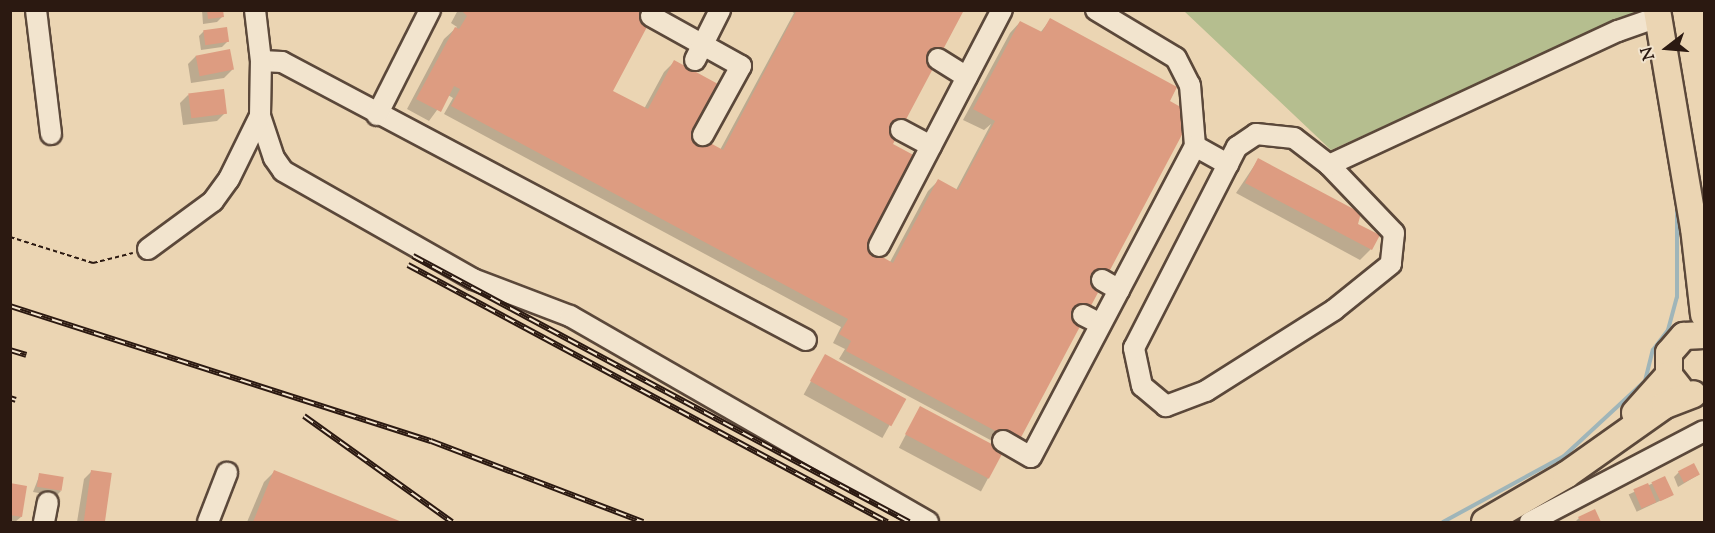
<!DOCTYPE html>
<html>
<head>
<meta charset="utf-8">
<style>
	body { margin:0 }
	#map { position:relative; width:1715px; height:533px; overflow:hidden; background:#ebd5b3; font-family:"Sorts Mill Goudy",serif }
	div>[style] { position:absolute }
	.green>* { inset:0; background:#b5be8f }
	.shadow>* { inset:0; background:#0003; transform-origin:0 0 }
	.stream>* { height:4px; margin:-2px; padding:0 2px; transform-origin:2px; border-radius:2px; background:#9fb5b9 }
	.building>* { inset:0; background:#dd9c81; transform-origin:0 0 }
	.path>* { height:2px; margin-top:-1px; transform-origin:0; background:repeating-linear-gradient(90deg,#2b1911 0 4.5px,transparent 0 7.5px) }
	.roads { filter:drop-shadow(2px 0 #5b483a) drop-shadow(-2px 0 #5b483a) drop-shadow(0 2px #5b483a) drop-shadow(0 -2px #5b483a) }
	.minor>* { height:20px; margin:-10px; padding:0 10px; transform-origin:10px; border-radius:10px; background:#f2e4ce }
	.major>* { height:26px; margin:-13px; padding:0 13px; transform-origin:13px; border-radius:13px; background:#ebd5b3 }
	.rail>* { height:6px; margin-top:-3px; transform-origin:0; background:repeating-linear-gradient(90deg,#f2e4ce 0 11px,#2b1911 0 22px); box-sizing:border-box; border-block:2px solid #2b1911 }
	span { translate:-50% -50%; white-space:nowrap; text-align:center; line-height:1.15; -webkit-text-stroke:4.5px #f2e4ce; paint-order:stroke }
	.frame { position:absolute; inset:0; border:12px solid #2b1911; pointer-events:none }
	.north { position:absolute; left:1637px; top:18px; width:60px; height:60px; -webkit-text-stroke:4px #f2e4ce; paint-order:stroke; rotate:254deg; font-size:16px; font-weight:700; line-height:24px; text-align:center; color:#2b1911 }
	.north::after { content:''; display:block; margin:auto; width:21px; height:27px; background:#2b1911; clip-path:polygon(50% 0,100% 100%,50% 72%,0 100%) }
</style>
</head>
<body>
<div id="map">
	<div class="green">
		<i style="clip-path:polygon(1640px 10px,1641px 15px,1594px 31px,1331px 150px,1184px 11px)"></i>
	</div>
	<div class="shadow">
		<i style="clip-path:polygon(202px 10px,222px 10px,222px 17px,217px 22px,203px 24px)"></i>
		<i style="clip-path:polygon(458px 10px,654px 10px,611px 91px,644px 109px,664px 72px,674px 62px,690px 134px,720px 150px,794px 13px,789px 10px,963px 10px,891px 145px,868px 251px,890px 262px,928px 191px,938px 181px,956px 190px,991px 124px,984px 130px,963px 120px,1010px 33px,1020px 22px,1040px 33px,1050px 20px,1009px 450px,839px 359px,845px 349px,833px 343px,841px 327px,444px 114px,453px 98px,448px 95px,429px 121px,407px 109px,444px 39px,457px 27px,451px 23px)"></i>
		<i style="clip-path:polygon(204px 31px,227px 42px,222px 47px,201px 50px,199px 36px)"></i>
		<i style="clip-path:polygon(196px 56px,232px 70px,224px 78px,191px 83px,188px 64px)"></i>
		<i style="clip-path:polygon(188px 95px,225px 113px,217px 121px,183px 125px,180px 103px)"></i>
		<i style="clip-path:polygon(1258px 160px,1357px 225px,1371px 249px,1360px 260px,1236px 193px)"></i>
		<i style="left:825px;top:356px;width:90px;height:44px;rotate:29deg"></i>
		<i style="left:920px;top:408px;width:93px;height:45px;rotate:28deg"></i>
		<i style="clip-path:polygon(92px 471px,110px 474px,103px 522px,77px 522px,84px 479px)"></i>
		<i style="clip-path:polygon(274px 472px,399px 522px,247px 522px,264px 482px)"></i>
		<i style="clip-path:polygon(1679px 472px,1698px 475px,1678px 487px,1674px 477px)"></i>
		<i style="clip-path:polygon(40px 474px,61px 491px,56px 496px,33px 492px)"></i>
		<i style="left:1664px;top:478px;width:19px;height:39px;rotate:65deg"></i>
		<i style="clip-path:polygon(10px 485px,21px 517px,15px 522px,10px 522px)"></i>
		<i style="clip-path:polygon(1595px 511px,1600px 522px,1575px 522px,1579px 518px)"></i>
	</div>
	<div class="stream">
		<i style="left:1567px;top:492px;width:148px;rotate:-27.3deg"></i>
		<i style="left:1443px;top:522px;width:138px;rotate:-28.6deg"></i>
		<i style="left:1564px;top:456px;width:110px;rotate:-42.8deg"></i>
		<i style="left:1645px;top:381px;width:32px;rotate:-76deg"></i>
		<i style="left:1653px;top:350px;width:25px;rotate:-53deg"></i>
		<i style="left:1668px;top:330px;width:34px;rotate:-75deg"></i>
		<i style="left:1677px;top:297px;width:93px;rotate:-90deg"></i>
		<i style="left:1511px;top:522px;width:17px;rotate:-28deg"></i>
	</div>
	<div class="building">
		<i style="clip-path:polygon(207px 10px,223px 10px,224px 17px,208px 19px)"></i>
		<i style="clip-path:polygon(461px 10px,656px 10px,613px 91px,648px 109px,674px 60px,718px 84px,692px 133px,723px 150px,797px 10px,964px 10px,893px 144px,919px 158px,870px 250px,893px 263px,938px 179px,958px 190px,995px 121px,973px 109px,1020px 21px,1042px 32px,1050px 18px,1177px 87px,1170px 101px,1193px 114px,1018px 443px,846px 351px,851px 341px,839px 334px,848px 319px,451px 106px,460px 89px,454px 86px,441px 112px,416px 99px,455px 27px,459px 29px,467px 16px)"></i>
		<i style="left:227px;top:27px;width:15px;height:24px;rotate:82deg"></i>
		<i style="left:230px;top:49px;width:21px;height:35px;rotate:79deg"></i>
		<i style="left:224px;top:89px;width:25px;height:36px;rotate:83deg"></i>
		<i style="clip-path:polygon(1258px 158px,1361px 213px,1358px 224px,1380px 235px,1372px 250px,1245px 183px)"></i>
		<i style="left:825px;top:354px;width:93px;height:31px;rotate:29deg"></i>
		<i style="left:920px;top:406px;width:95px;height:32px;rotate:28deg"></i>
		<i style="left:1694px;top:463px;width:13px;height:18px;rotate:63deg"></i>
		<i style="left:91px;top:470px;width:21px;height:53px;rotate:8deg"></i>
		<i style="clip-path:polygon(274px 470px,402px 522px,253px 522px)"></i>
		<i style="left:39px;top:473px;width:25px;height:14px;rotate:9deg"></i>
		<i style="left:1665px;top:476px;width:21px;height:15px;rotate:65deg"></i>
		<i style="clip-path:polygon(10px 483px,27px 486px,22px 517px,10px 515px)"></i>
		<i style="left:1648px;top:483px;width:21px;height:16px;rotate:67deg"></i>
		<i style="clip-path:polygon(1595px 509px,1601px 522px,1581px 522px,1578px 517px)"></i>
	</div>
	<div class="path">
		<i style="left:10px;top:237px;width:87px;rotate:17.4deg"></i>
		<i style="left:93px;top:263px;width:41px;rotate:-14deg"></i>
	</div>
	<div class="roads">
		<div class="minor">
			<i style="left:36px;top:10px;width:125px;rotate:83.1deg"></i>
			<i style="left:1096px;top:10px;width:93px;rotate:31deg"></i>
			<i style="left:1176px;top:58px;width:30px;rotate:63deg"></i>
			<i style="left:1190px;top:85px;width:61px;rotate:85.3deg"></i>
			<i style="left:1195px;top:146px;width:38px;rotate:29deg"></i>
			<i style="left:651px;top:16px;width:103px;rotate:29.1deg"></i>
			<i style="left:741px;top:66px;width:79px;rotate:118.8deg"></i>
			<i style="left:938px;top:59px;width:34px;rotate:32deg"></i>
			<i style="left:695px;top:60px;width:56px;rotate:-63.4deg"></i>
			<i style="left:261px;top:61px;width:21px;rotate:3deg"></i>
			<i style="left:282px;top:62px;width:593px;rotate:27.95deg"></i>
			<i style="left:377px;top:115px;width:118px;rotate:-63.2deg"></i>
			<i style="left:260px;top:116px;width:44px;rotate:71.6deg"></i>
			<i style="left:274px;top:158px;width:16px;rotate:55deg"></i>
			<i style="left:283px;top:171px;width:219px;rotate:29.6deg"></i>
			<i style="left:473px;top:279px;width:104px;rotate:20.9deg"></i>
			<i style="left:570px;top:316px;width:413px;rotate:29.9deg"></i>
			<i style="left:901px;top:130px;width:34px;rotate:28deg"></i>
			<i style="left:1329px;top:165px;width:94px;rotate:46.3deg"></i>
			<i style="left:1394px;top:233px;width:31px;rotate:96deg"></i>
			<i style="left:1391px;top:264px;width:73px;rotate:141.1deg"></i>
			<i style="left:1334px;top:310px;width:151px;rotate:147.7deg"></i>
			<i style="left:1206px;top:391px;width:43px;rotate:159.4deg"></i>
			<i style="left:1166px;top:406px;width:31px;rotate:-140deg"></i>
			<i style="left:1142px;top:386px;width:39px;rotate:-102deg"></i>
			<i style="left:1134px;top:348px;width:226px;rotate:-62.9deg"></i>
			<i style="left:1237px;top:147px;width:23px;rotate:-34deg"></i>
			<i style="left:1256px;top:134px;width:38px;rotate:6deg"></i>
			<i style="left:1294px;top:138px;width:44px;rotate:37.6deg"></i>
			<i style="left:1329px;top:165px;width:319px;rotate:-24.9deg"></i>
			<i style="left:1618px;top:31px;width:42px;rotate:-19.3deg"></i>
			<i style="left:879px;top:246px;width:266px;rotate:-62.5deg"></i>
			<i style="left:148px;top:249px;width:81px;rotate:-36.4deg"></i>
			<i style="left:213px;top:201px;width:27px;rotate:-54deg"></i>
			<i style="left:229px;top:179px;width:70px;rotate:-63.8deg"></i>
			<i style="left:260px;top:116px;width:55px;rotate:-89deg"></i>
			<i style="left:261px;top:61px;width:51px;rotate:-96.7deg"></i>
			<i style="left:1102px;top:280px;width:20px;rotate:30deg"></i>
			<i style="left:1083px;top:315px;width:20px;rotate:27deg"></i>
			<i style="left:1003px;top:441px;width:32px;rotate:30deg"></i>
			<i style="left:1031px;top:457px;width:352px;rotate:-62.2deg"></i>
			<i style="left:44px;top:522px;width:20px;rotate:-79deg"></i>
			<i style="left:208px;top:522px;width:53px;rotate:-68.8deg"></i>
			<i style="left:1530px;top:522px;width:196px;rotate:-27.6deg"></i>
		</div>
		<div class="major">
			<i style="left:1657px;top:10px;width:221px;rotate:80.4deg"></i>
			<i style="left:1694px;top:228px;width:87px;rotate:83.4deg"></i>
			<i style="left:1679px;top:388px;width:16px;rotate:-128deg"></i>
			<i style="left:1669px;top:375px;width:22px;rotate:-90deg"></i>
			<i style="left:1669px;top:353px;width:23px;rotate:-49deg"></i>
			<i style="left:1684px;top:336px;width:20px;rotate:-3deg"></i>
			<i style="left:1635px;top:413px;width:51px;rotate:-48.2deg"></i>
			<i style="left:1485px;top:522px;width:94px;rotate:-30.1deg"></i>
			<i style="left:1566px;top:475px;width:121px;rotate:-35.3deg"></i>
			<i style="left:1665px;top:405px;width:30px;rotate:-21deg"></i>
		</div>
	</div>
	<div class="rail">
		<i style="left:413px;top:256px;width:563px;rotate:28.2deg"></i>
		<i style="left:408px;top:265px;width:544px;rotate:28.22deg"></i>
		<i style="left:10px;top:306px;width:442px;rotate:17.8deg"></i>
		<i style="left:431px;top:441px;width:227px;rotate:20.9deg"></i>
		<i style="left:10px;top:350px;width:17px;rotate:17deg"></i>
		<i style="left:10px;top:398px;width:6px;rotate:18deg"></i>
		<i style="left:304px;top:416px;width:182px;rotate:35.6deg"></i>
	</div>
	<div class="frame"></div>
	<div class="north">N</div>
</div>
</body>
</html>
